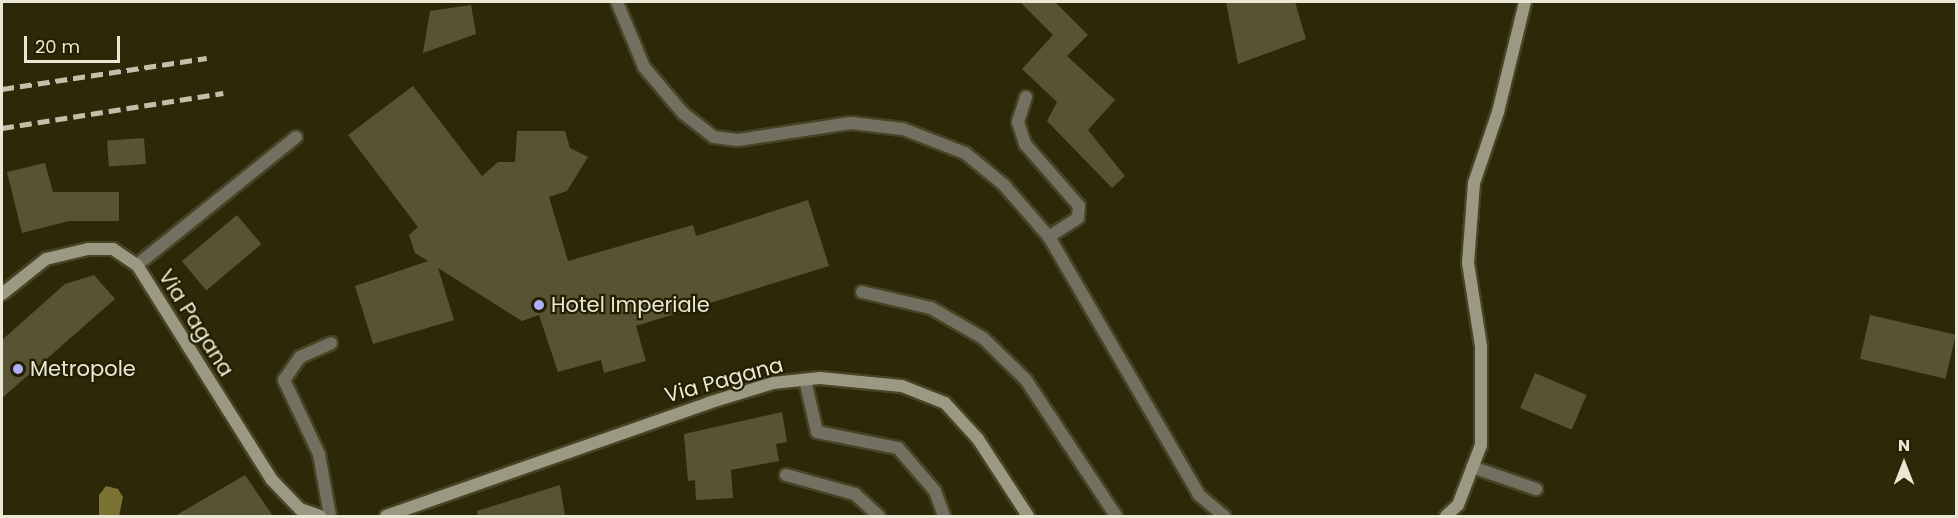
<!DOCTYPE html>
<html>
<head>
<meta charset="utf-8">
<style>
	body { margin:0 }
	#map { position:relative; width:1958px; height:518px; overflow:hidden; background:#2d2908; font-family:Poppins,sans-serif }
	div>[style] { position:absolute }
	.water>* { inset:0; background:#7b7334 }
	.building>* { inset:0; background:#585433; transform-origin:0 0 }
	.roads { filter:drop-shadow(2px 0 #474425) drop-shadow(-2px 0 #474425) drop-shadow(0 2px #474425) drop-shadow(0 -2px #474425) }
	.lane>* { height:12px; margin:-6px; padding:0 6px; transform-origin:6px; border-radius:6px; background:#727061 }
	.street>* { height:12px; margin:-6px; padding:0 6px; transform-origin:6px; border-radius:6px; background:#727061 }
	.secondary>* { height:12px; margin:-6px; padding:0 6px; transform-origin:6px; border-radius:6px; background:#9b9981 }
	.rail>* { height:4.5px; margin-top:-2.25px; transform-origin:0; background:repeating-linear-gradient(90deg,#c2bfaa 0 12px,transparent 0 18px) }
	.dots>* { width:16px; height:16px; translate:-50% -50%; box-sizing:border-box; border:3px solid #231f00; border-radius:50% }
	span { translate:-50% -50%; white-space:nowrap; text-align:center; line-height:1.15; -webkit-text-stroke:4.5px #231f00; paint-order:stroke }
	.poi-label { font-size:21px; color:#e9e7d5 }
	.left { translate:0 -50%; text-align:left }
	.street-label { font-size:21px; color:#e9e7d5 }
	.frame { position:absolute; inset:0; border:3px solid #e9e7d5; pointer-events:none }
	.north { position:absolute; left:1874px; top:434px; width:60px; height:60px; -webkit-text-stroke:4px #231f00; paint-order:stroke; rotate:0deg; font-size:16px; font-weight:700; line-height:24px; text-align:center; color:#e9e7d5 }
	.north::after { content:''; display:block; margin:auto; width:21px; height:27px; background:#e9e7d5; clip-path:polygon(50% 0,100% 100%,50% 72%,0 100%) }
	.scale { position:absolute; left:24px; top:36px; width:96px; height:27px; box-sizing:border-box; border:3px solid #e9e7d5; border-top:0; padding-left:8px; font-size:18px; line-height:21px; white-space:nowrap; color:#e9e7d5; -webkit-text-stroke:4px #231f00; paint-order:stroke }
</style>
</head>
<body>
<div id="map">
	<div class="water">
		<i style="clip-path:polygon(106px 486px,118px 489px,123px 497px,119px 516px,99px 516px,99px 495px)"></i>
	</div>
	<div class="building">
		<i style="clip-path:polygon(1020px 2px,1055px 2px,1088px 35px,1067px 56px,1115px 100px,1088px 130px,1125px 176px,1112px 188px,1047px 121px,1057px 102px,1022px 69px,1053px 35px)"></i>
		<i style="clip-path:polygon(1226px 2px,1295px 2px,1306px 39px,1238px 64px)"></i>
		<i style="clip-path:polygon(471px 5px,476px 34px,423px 53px,430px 11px)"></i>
		<i style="clip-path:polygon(413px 86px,482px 176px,498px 162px,515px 162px,517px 131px,565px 131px,570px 148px,588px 157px,567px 191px,549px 197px,568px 261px,693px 225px,696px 236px,808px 200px,829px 266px,636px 326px,646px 361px,604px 373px,601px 360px,558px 372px,539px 315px,522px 321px,438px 268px,454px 320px,373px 344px,355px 286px,428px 261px,415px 253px,409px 235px,418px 227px,348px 135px)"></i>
		<i style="left:144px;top:138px;width:26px;height:37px;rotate:86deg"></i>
		<i style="clip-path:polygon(45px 163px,53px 192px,119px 192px,119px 221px,69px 221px,22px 233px,7px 172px)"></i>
		<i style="left:237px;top:215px;width:38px;height:72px;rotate:50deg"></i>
		<i style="clip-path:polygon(94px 275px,115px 299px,2px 398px,2px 340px,65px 284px)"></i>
		<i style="left:1870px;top:315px;width:88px;height:45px;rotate:13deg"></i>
		<i style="left:1535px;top:373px;width:56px;height:38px;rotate:23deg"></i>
		<i style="clip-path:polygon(782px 412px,787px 442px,776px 444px,779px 461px,731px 470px,733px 498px,696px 500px,695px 480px,688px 481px,684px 434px)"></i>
		<i style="clip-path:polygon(245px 475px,273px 516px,175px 516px)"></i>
		<i style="clip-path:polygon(560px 485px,565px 516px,478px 516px,477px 511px)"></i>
	</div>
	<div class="roads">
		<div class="lane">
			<i style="left:1026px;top:97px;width:26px;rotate:108deg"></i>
			<i style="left:1018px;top:122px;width:23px;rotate:72deg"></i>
			<i style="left:1025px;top:144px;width:82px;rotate:48.9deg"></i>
			<i style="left:1079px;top:206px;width:12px;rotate:95deg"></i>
			<i style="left:1078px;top:218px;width:35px;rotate:147deg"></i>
			<i style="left:137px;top:265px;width:204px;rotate:-38.8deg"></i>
			<i style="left:862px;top:292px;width:71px;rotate:13.1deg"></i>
			<i style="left:931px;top:308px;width:60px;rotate:30deg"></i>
			<i style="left:983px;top:338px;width:60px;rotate:44.3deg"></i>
			<i style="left:1026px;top:380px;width:163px;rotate:56.5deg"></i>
			<i style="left:805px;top:380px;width:53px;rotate:77deg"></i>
			<i style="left:817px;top:432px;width:83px;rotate:11.2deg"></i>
			<i style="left:898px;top:448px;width:57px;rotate:49.3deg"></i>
			<i style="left:935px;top:491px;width:27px;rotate:70deg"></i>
			<i style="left:786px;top:475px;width:72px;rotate:15.4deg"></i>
			<i style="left:855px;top:494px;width:33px;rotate:43deg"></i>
			<i style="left:330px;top:516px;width:63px;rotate:-100.1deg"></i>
			<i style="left:319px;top:454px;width:82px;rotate:-115.3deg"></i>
			<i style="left:284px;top:380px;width:28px;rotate:-55deg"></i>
			<i style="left:300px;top:357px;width:34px;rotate:-24deg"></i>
		</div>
		<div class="street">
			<i style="left:617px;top:2px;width:70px;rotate:67.4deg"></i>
			<i style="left:644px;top:67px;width:60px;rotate:49.7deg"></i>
			<i style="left:683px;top:113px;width:39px;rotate:38deg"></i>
			<i style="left:714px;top:137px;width:24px;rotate:7deg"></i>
			<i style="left:738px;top:140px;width:114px;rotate:-8.6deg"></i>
			<i style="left:851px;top:123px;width:52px;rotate:6.6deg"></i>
			<i style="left:903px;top:129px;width:66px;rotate:21.2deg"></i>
			<i style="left:965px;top:153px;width:50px;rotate:39.4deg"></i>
			<i style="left:1004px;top:185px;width:69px;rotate:49.1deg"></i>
			<i style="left:1049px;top:237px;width:298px;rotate:59.8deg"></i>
			<i style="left:1199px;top:495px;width:33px;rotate:40deg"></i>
			<i style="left:1472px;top:467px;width:68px;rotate:19deg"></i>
		</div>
		<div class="secondary">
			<i style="left:2px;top:294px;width:56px;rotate:-38.5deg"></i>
			<i style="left:46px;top:259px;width:43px;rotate:-13.4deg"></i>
			<i style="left:88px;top:249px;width:25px"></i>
			<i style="left:113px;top:249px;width:29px;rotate:34deg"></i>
			<i style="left:137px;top:265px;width:252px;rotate:57.9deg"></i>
			<i style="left:271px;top:479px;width:42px;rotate:46deg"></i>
			<i style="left:300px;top:509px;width:21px;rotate:19deg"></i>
			<i style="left:386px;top:516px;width:341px;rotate:-19.3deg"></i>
			<i style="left:708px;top:403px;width:68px;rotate:-17.1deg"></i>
			<i style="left:773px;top:383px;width:47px;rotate:-6.1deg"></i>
			<i style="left:820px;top:378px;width:82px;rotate:5.6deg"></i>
			<i style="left:902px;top:386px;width:46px;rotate:21.6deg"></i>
			<i style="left:945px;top:403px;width:49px;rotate:47.5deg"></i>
			<i style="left:978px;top:439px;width:92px;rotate:57deg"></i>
			<i style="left:1446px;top:516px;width:16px;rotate:-43deg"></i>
			<i style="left:1458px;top:505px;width:64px;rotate:-69deg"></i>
			<i style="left:1481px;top:445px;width:99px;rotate:-90deg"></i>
			<i style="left:1481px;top:346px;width:84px;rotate:-98.9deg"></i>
			<i style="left:1468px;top:263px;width:80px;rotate:-85.7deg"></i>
			<i style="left:1474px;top:183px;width:75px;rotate:-71.3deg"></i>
			<i style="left:1498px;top:112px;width:113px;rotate:-76.2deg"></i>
		</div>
	</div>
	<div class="rail">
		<i style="left:2px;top:89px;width:207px;rotate:-8.6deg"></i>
		<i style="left:2px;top:128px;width:224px;rotate:-9deg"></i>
	</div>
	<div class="dots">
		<i style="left:539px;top:305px;background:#acaffb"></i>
		<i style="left:18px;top:369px;background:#acaffb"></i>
	</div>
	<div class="poi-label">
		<span class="left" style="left:551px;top:305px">Hotel Imperiale</span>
		<span class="left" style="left:30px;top:369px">Metropole</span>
	</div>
	<div class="street-label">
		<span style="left:196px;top:323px;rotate:58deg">Via Pagana</span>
		<span style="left:724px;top:380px;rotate:-15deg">Via Pagana</span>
	</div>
	<div class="frame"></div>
	<div class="north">N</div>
	<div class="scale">20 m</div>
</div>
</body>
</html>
